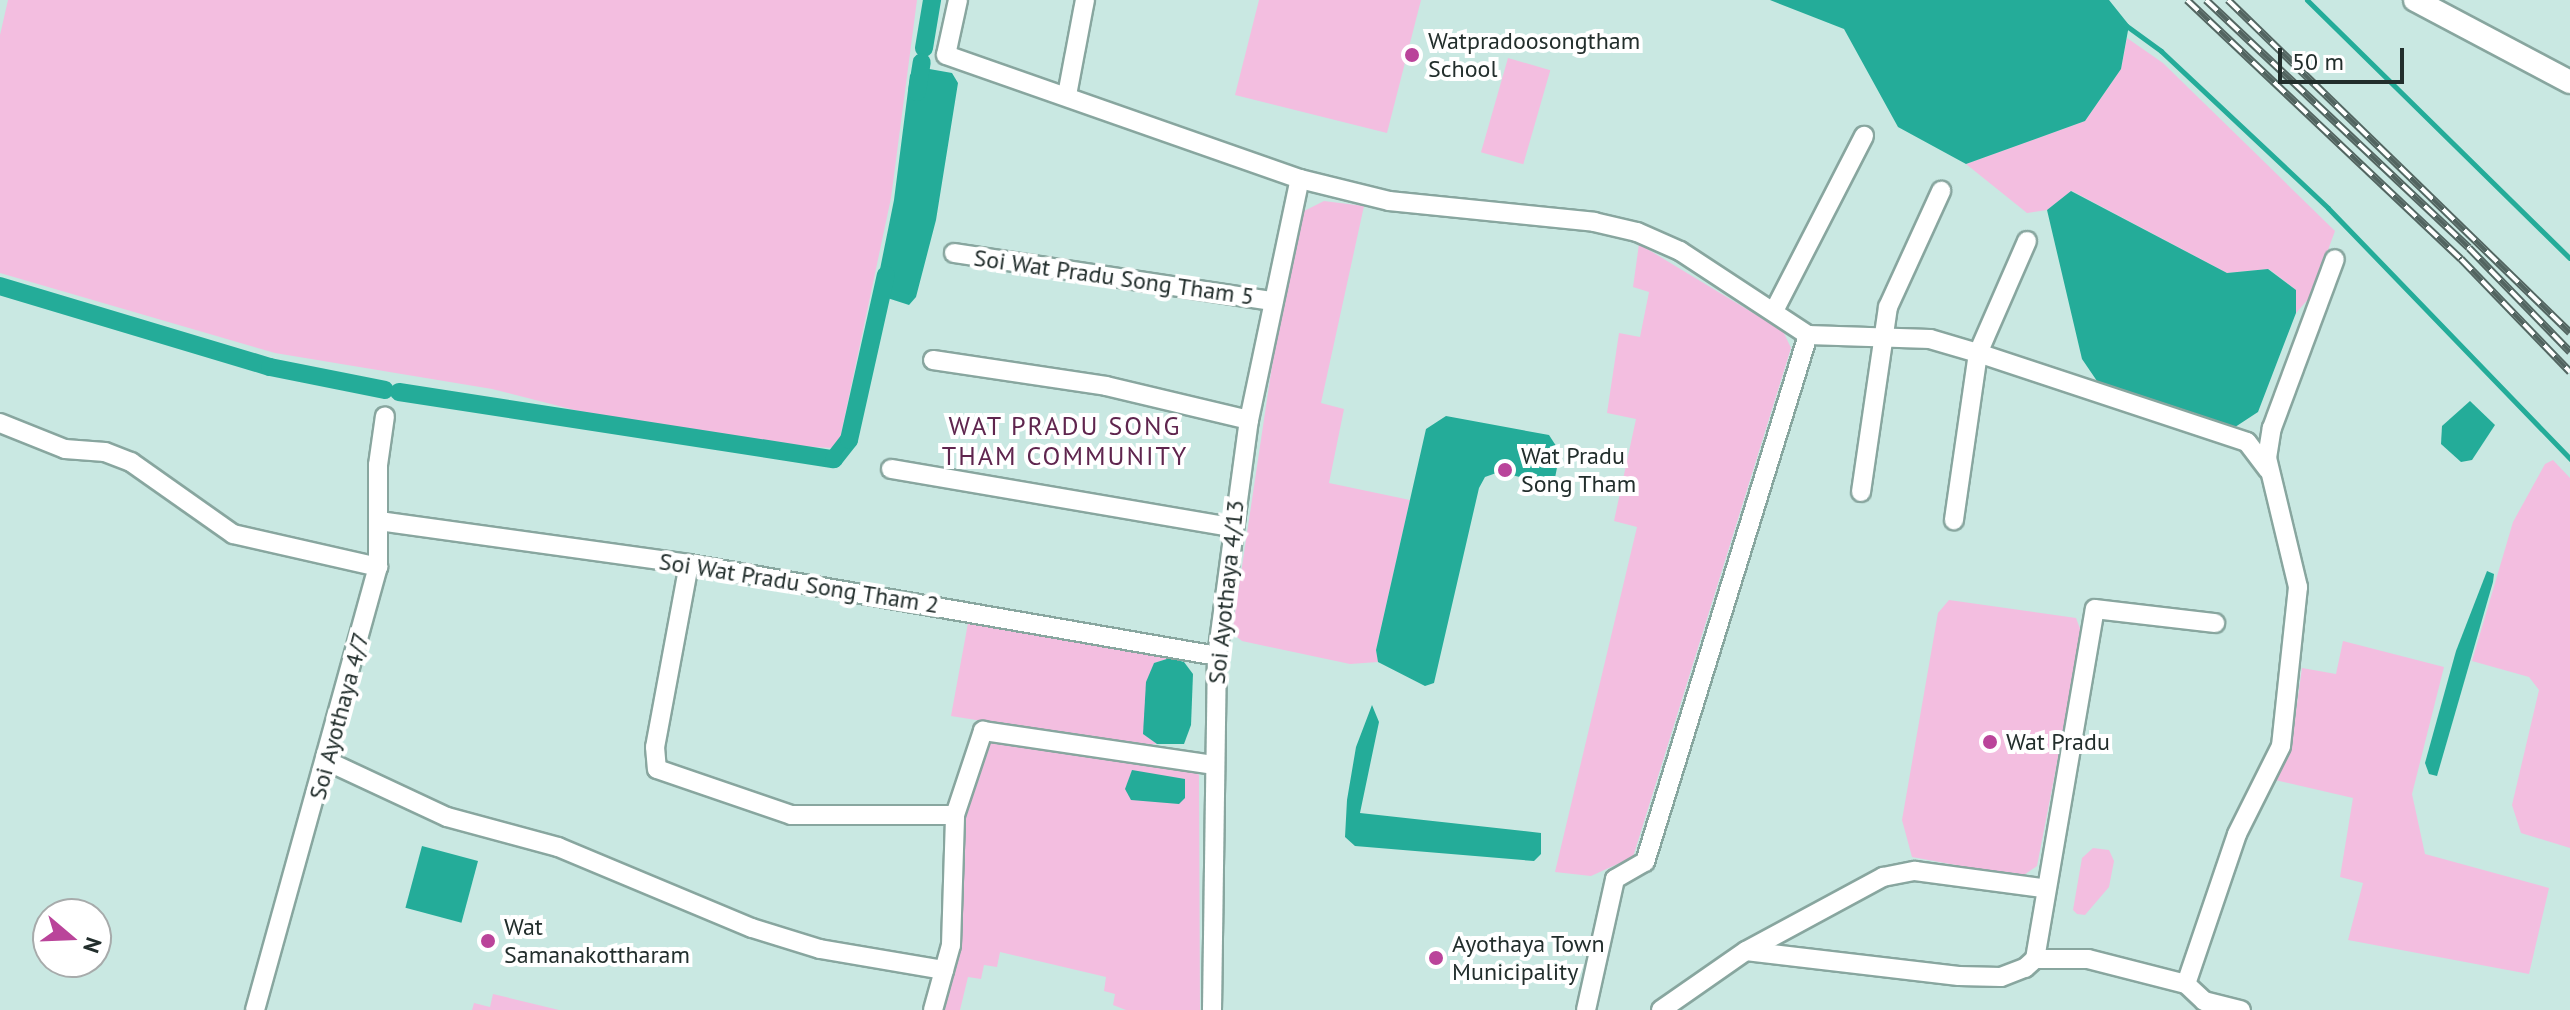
<!DOCTYPE html>
<html>
<head>
<meta charset="utf-8">
<style>
	body { margin:0 }
	#map { position:relative; width:2570px; height:1010px; overflow:hidden; background:#c9e8e2; font-family:"PT Sans",sans-serif }
	div>[style] { position:absolute }
	.green>* { inset:0; background:#f3bee0; transform-origin:0 0 }
	.water>* { inset:0; background:#24ac99; transform-origin:0 0 }
	.stream>* { height:5px; margin:-2.5px; padding:0 2.5px; transform-origin:2.5px; border-radius:2.5px; background:#24ac99 }
	.canal>* { height:18px; margin:-9px; padding:0 9px; transform-origin:9px; border-radius:9px; background:#24ac99 }
	.roads { filter:drop-shadow(2px 0 #88a69f) drop-shadow(-2px 0 #88a69f) drop-shadow(0 2px #88a69f) drop-shadow(0 -2px #88a69f) }
	.minor>* { height:18px; margin:-9px; padding:0 9px; transform-origin:9px; border-radius:9px; background:#fff }
	.major>* { height:22px; margin:-11px; padding:0 11px; transform-origin:11px; border-radius:11px; background:#fff }
	.rail>* { height:8px; margin-top:-4px; transform-origin:0; background:repeating-linear-gradient(90deg,#fff 0 15px,#536561 0 30px); box-sizing:border-box; border-block:2px solid #536561 }
	.dots>* { width:22px; height:22px; translate:-50% -50%; box-sizing:border-box; border:4px solid #fff; border-radius:50% }
	span { translate:-50% -50%; white-space:nowrap; text-align:center; line-height:1.15; -webkit-text-stroke:8px #fff; paint-order:stroke }
	.poi-label { font-size:24px; color:#222e2c }
	.left { translate:0 -50%; text-align:left }
	.street-label { font-size:24px; color:#222e2c }
	.neighbourhood-label { font-size:26px; color:#5f254e; letter-spacing:2px }
	.north { position:absolute; left:32px; top:898px; width:80px; height:80px; box-sizing:border-box; background:#fff; border:2px solid #a7abab; border-radius:50%; rotate:109deg; font-size:22px; font-weight:700; line-height:32px; text-align:center; color:#222e2c }
	.north::after { content:''; display:block; margin:auto; width:28px; height:36px; background:#ba449a; clip-path:polygon(50% 0,100% 100%,50% 72%,0 100%) }
	.scale { position:absolute; left:2278px; top:48px; width:126px; height:36px; box-sizing:border-box; border:4px solid #222e2c; border-top:0; padding-left:10px; font-size:24px; line-height:28px; white-space:nowrap; color:#222e2c; -webkit-text-stroke:6px #fff; paint-order:stroke }
</style>
</head>
<body>
<div id="map">
	<div class="green">
		<i style="clip-path:polygon(8px 0,917px 0,891px 198px,840px 439px,833px 448px,761px 444px,629px 424px,492px 389px,275px 353px,0 273px,0 35px)"></i>
		<i style="clip-path:polygon(1259px 0,1421px 0,1387px 133px,1235px 95px)"></i>
		<i style="clip-path:polygon(2127px 38px,2163px 63px,2335px 231px,2311px 296px,2296px 313px,2296px 290px,2269px 269px,2227px 273px,2072px 191px,2047px 210px,2027px 213px,1966px 164px,2085px 121px,2121px 69px)"></i>
		<i style="left:1508px;top:58px;width:44px;height:98px;rotate:16deg"></i>
		<i style="clip-path:polygon(1324px 201px,1364px 206px,1321px 403px,1344px 409px,1329px 483px,1410px 500px,1376px 650px,1378px 662px,1350px 664px,1242px 641px,1232px 633px,1278px 326px,1304px 211px)"></i>
		<i style="clip-path:polygon(1639px 244px,1783px 331px,1791px 348px,1633px 857px,1591px 876px,1555px 872px,1637px 527px,1614px 521px,1636px 419px,1607px 413px,1619px 333px,1640px 337px,1649px 292px,1633px 287px)"></i>
		<i style="clip-path:polygon(2553px 460px,2570px 478px,2570px 848px,2521px 833px,2512px 805px,2539px 690px,2529px 677px,2472px 661px,2513px 522px,2545px 464px)"></i>
		<i style="clip-path:polygon(1949px 600px,2076px 618px,2082px 634px,2037px 866px,2021px 877px,1912px 857px,1902px 820px,1938px 613px)"></i>
		<i style="clip-path:polygon(968px 623px,1170px 658px,1154px 663px,1143px 734px,1157px 744px,1136px 746px,951px 716px)"></i>
		<i style="clip-path:polygon(2343px 641px,2444px 667px,2412px 794px,2425px 854px,2549px 888px,2529px 974px,2348px 940px,2363px 883px,2340px 877px,2353px 798px,2275px 780px,2291px 747px,2302px 668px,2336px 674px)"></i>
		<i style="clip-path:polygon(986px 738px,1192px 769px,1199px 775px,1200px 1010px,1126px 1010px,1113px 1005px,1115px 994px,1104px 991px,1106px 977px,1000px 952px,997px 967px,984px 965px,981px 979px,968px 977px,960px 1010px,944px 1010px,961px 936px,961px 822px)"></i>
		<i style="clip-path:polygon(2093px 848px,2109px 850px,2114px 861px,2109px 887px,2085px 915px,2077px 914px,2073px 910px,2082px 858px)"></i>
		<i style="clip-path:polygon(493px 994px,559px 1010px,472px 1010px,474px 1003px,490px 1007px)"></i>
	</div>
	<div class="water">
		<i style="clip-path:polygon(1770px 0,2109px 0,2129px 25px,2121px 69px,2085px 121px,1966px 164px,1898px 127px,1844px 29px)"></i>
		<i style="clip-path:polygon(918px 67px,952px 73px,958px 83px,936px 220px,916px 297px,909px 305px,875px 294px,894px 200px,910px 75px)"></i>
		<i style="clip-path:polygon(2071px 191px,2227px 273px,2268px 269px,2296px 290px,2296px 313px,2258px 412px,2229px 431px,2097px 381px,2082px 359px,2047px 210px)"></i>
		<i style="clip-path:polygon(2470px 401px,2495px 425px,2472px 460px,2461px 462px,2441px 444px,2442px 426px)"></i>
		<i style="clip-path:polygon(1446px 416px,1549px 435px,1560px 452px,1555px 478px,1548px 484px,1499px 472px,1485px 477px,1479px 488px,1434px 683px,1425px 686px,1378px 662px,1376px 650px,1426px 429px)"></i>
		<i style="clip-path:polygon(2487px 571px,2494px 574px,2493px 582px,2437px 776px,2429px 774px,2425px 763px,2456px 651px)"></i>
		<i style="clip-path:polygon(1170px 658px,1184px 662px,1193px 674px,1191px 725px,1184px 744px,1157px 744px,1143px 734px,1146px 682px,1154px 663px)"></i>
		<i style="clip-path:polygon(1372px 705px,1379px 722px,1360px 813px,1541px 833px,1541px 854px,1534px 861px,1355px 846px,1345px 837px,1347px 800px,1356px 747px)"></i>
		<i style="clip-path:polygon(1132px 770px,1185px 779px,1185px 798px,1179px 804px,1131px 800px,1125px 789px)"></i>
		<i style="left:422px;top:846px;width:58px;height:64px;rotate:15deg"></i>
	</div>
	<div class="stream">
		<i style="left:2307px;top:0;width:368px;rotate:44.5deg"></i>
		<i style="left:2124px;top:24px;width:46px;rotate:36.1deg"></i>
		<i style="left:2161px;top:51px;width:229px;rotate:43.2deg"></i>
		<i style="left:2328px;top:208px;width:349px;rotate:46deg"></i>
	</div>
	<div class="canal">
		<i style="left:924px;top:48px;width:49px;rotate:-80.5deg"></i>
		<i style="left:917px;top:92px;width:30px;rotate:-81deg"></i>
		<i style="left:0;top:286px;width:282px;rotate:16.7deg"></i>
		<i style="left:270px;top:367px;width:117px;rotate:11.3deg"></i>
		<i style="left:399px;top:392px;width:440px;rotate:8.8deg"></i>
		<i style="left:834px;top:459px;width:24px;rotate:-52deg"></i>
		<i style="left:849px;top:440px;width:169px;rotate:-77.4deg"></i>
	</div>
	<div class="roads">
		<div class="minor">
			<i style="left:958px;top:0;width:56px;rotate:102.3deg"></i>
			<i style="left:946px;top:55px;width:375px;rotate:19.3deg"></i>
			<i style="left:1300px;top:179px;width:92px;rotate:13.9deg"></i>
			<i style="left:1389px;top:201px;width:206px;rotate:5.8deg"></i>
			<i style="left:1594px;top:222px;width:44px;rotate:13.1deg"></i>
			<i style="left:1637px;top:232px;width:47px;rotate:23.8deg"></i>
			<i style="left:1680px;top:251px;width:153px;rotate:33.3deg"></i>
			<i style="left:1808px;top:335px;width:122px;rotate:1.9deg"></i>
			<i style="left:1930px;top:339px;width:50px;rotate:16.3deg"></i>
			<i style="left:1978px;top:353px;width:169px;rotate:98.2deg"></i>
			<i style="left:1067px;top:95px;width:97px;rotate:-79.3deg"></i>
			<i style="left:2027px;top:241px;width:122px;rotate:113.6deg"></i>
			<i style="left:1978px;top:353px;width:283px;rotate:18.3deg"></i>
			<i style="left:2247px;top:442px;width:35px;rotate:53deg"></i>
			<i style="left:954px;top:253px;width:323px;rotate:8.6deg"></i>
			<i style="left:1774px;top:311px;width:197px;rotate:-62.8deg"></i>
			<i style="left:933px;top:360px;width:175px;rotate:8.5deg"></i>
			<i style="left:1106px;top:386px;width:147px;rotate:13.4deg"></i>
			<i style="left:0;top:423px;width:70px;rotate:21.8deg"></i>
			<i style="left:65px;top:449px;width:40px;rotate:4.3deg"></i>
			<i style="left:105px;top:452px;width:28px;rotate:21deg"></i>
			<i style="left:131px;top:462px;width:125px;rotate:35.2deg"></i>
			<i style="left:233px;top:534px;width:149px;rotate:12.8deg"></i>
			<i style="left:891px;top:469px;width:345px;rotate:9.7deg"></i>
			<i style="left:1861px;top:492px;width:187px;rotate:-81.7deg"></i>
			<i style="left:1888px;top:307px;width:128px;rotate:-65.4deg"></i>
			<i style="left:379px;top:521px;width:313px;rotate:7.9deg"></i>
			<i style="left:689px;top:564px;width:536px;rotate:9.88deg"></i>
			<i style="left:689px;top:564px;width:186px;rotate:100.5deg"></i>
			<i style="left:655px;top:747px;width:22px;rotate:85deg"></i>
			<i style="left:657px;top:769px;width:142px;rotate:18.9deg"></i>
			<i style="left:791px;top:815px;width:164px"></i>
			<i style="left:327px;top:761px;width:132px;rotate:25deg"></i>
			<i style="left:447px;top:817px;width:115px;rotate:15.1deg"></i>
			<i style="left:558px;top:847px;width:210px;rotate:22.7deg"></i>
			<i style="left:752px;top:928px;width:71px;rotate:17.2deg"></i>
			<i style="left:820px;top:949px;width:126px;rotate:9.6deg"></i>
			<i style="left:1746px;top:951px;width:214px;rotate:6.7deg"></i>
			<i style="left:1959px;top:976px;width:42px;rotate:1.4deg"></i>
			<i style="left:2001px;top:977px;width:26px;rotate:-21deg"></i>
			<i style="left:2025px;top:968px;width:13px;rotate:-42deg"></i>
			<i style="left:2035px;top:959px;width:355px;rotate:-80.3deg"></i>
			<i style="left:2095px;top:609px;width:121px;rotate:6.7deg"></i>
			<i style="left:2035px;top:959px;width:53px"></i>
			<i style="left:2088px;top:959px;width:101px;rotate:14.3deg"></i>
			<i style="left:2186px;top:984px;width:25px;rotate:43deg"></i>
			<i style="left:2204px;top:1001px;width:38px;rotate:14deg"></i>
			<i style="left:2186px;top:984px;width:158px;rotate:-71.2deg"></i>
			<i style="left:2237px;top:834px;width:98px;rotate:-63.4deg"></i>
			<i style="left:2281px;top:746px;width:160px;rotate:-83.9deg"></i>
			<i style="left:2298px;top:587px;width:133px;rotate:-103.5deg"></i>
			<i style="left:2267px;top:458px;width:30px;rotate:-81deg"></i>
			<i style="left:2272px;top:428px;width:180px;rotate:-69.6deg"></i>
			<i style="left:255px;top:1010px;width:460px;rotate:-74.5deg"></i>
			<i style="left:378px;top:567px;width:102px;rotate:-90deg"></i>
			<i style="left:378px;top:465px;width:49px;rotate:-81.9deg"></i>
			<i style="left:933px;top:1010px;width:67px;rotate:-74.5deg"></i>
			<i style="left:951px;top:945px;width:130px;rotate:-88.2deg"></i>
			<i style="left:955px;top:815px;width:89px;rotate:-71.6deg"></i>
			<i style="left:983px;top:731px;width:232px;rotate:8.4deg"></i>
			<i style="left:1212px;top:1010px;width:354px;rotate:-89.2deg"></i>
			<i style="left:1217px;top:656px;width:238px;rotate:-82.3deg"></i>
			<i style="left:1249px;top:420px;width:246px;rotate:-78.1deg"></i>
			<i style="left:1586px;top:1010px;width:134px;rotate:-77.5deg"></i>
			<i style="left:1615px;top:879px;width:34px;rotate:-30deg"></i>
			<i style="left:1645px;top:862px;width:552px;rotate:-72.81deg"></i>
			<i style="left:1661px;top:1010px;width:103px;rotate:-34.8deg"></i>
			<i style="left:1746px;top:951px;width:156px;rotate:-28.4deg"></i>
			<i style="left:1883px;top:877px;width:33px;rotate:-11deg"></i>
			<i style="left:1915px;top:871px;width:129px;rotate:7.6deg"></i>
		</div>
		<div class="major">
			<i style="left:2415px;top:0;width:175px;rotate:27.9deg"></i>
		</div>
	</div>
	<div class="rail">
		<i style="left:2187px;top:0;width:377px;rotate:43.4deg"></i>
		<i style="left:2461px;top:259px;width:157px;rotate:46deg"></i>
		<i style="left:2206px;top:0;width:361px;rotate:43.3deg"></i>
		<i style="left:2469px;top:248px;width:145px;rotate:45.8deg"></i>
		<i style="left:2228px;top:0;width:477px;rotate:44.2deg"></i>
	</div>
	<div class="dots">
		<i style="left:1412px;top:55px;background:#ba449a"></i>
		<i style="left:1505px;top:470px;background:#ba449a"></i>
		<i style="left:1990px;top:742px;background:#ba449a"></i>
		<i style="left:488px;top:941px;background:#ba449a"></i>
		<i style="left:1436px;top:958px;background:#ba449a"></i>
	</div>
	<div class="poi-label">
		<span class="left" style="left:1428px;top:55px">Watpradoosongtham<br>School</span>
		<span class="left" style="left:1521px;top:470px">Wat Pradu<br>Song Tham</span>
		<span class="left" style="left:2006px;top:742px">Wat Pradu</span>
		<span class="left" style="left:504px;top:941px">Wat<br>Samanakottharam</span>
		<span class="left" style="left:1452px;top:958px">Ayothaya Town<br>Municipality</span>
	</div>
	<div class="street-label">
		<span style="left:1114px;top:277px;rotate:8deg">Soi Wat Pradu Song Tham 5</span>
		<span style="left:799px;top:583px;rotate:9deg">Soi Wat Pradu Song Tham 2</span>
		<span style="left:1226px;top:592px;rotate:-84deg">Soi Ayothaya 4/13</span>
		<span style="left:339px;top:716px;rotate:-75deg">Soi Ayothaya 4/7</span>
	</div>
	<div class="neighbourhood-label">
		<span style="left:1065px;top:441px">WAT PRADU SONG<br>THAM COMMUNITY</span>
	</div>
	<div class="north">N</div>
	<div class="scale">50 m</div>
</div>
</body>
</html>
